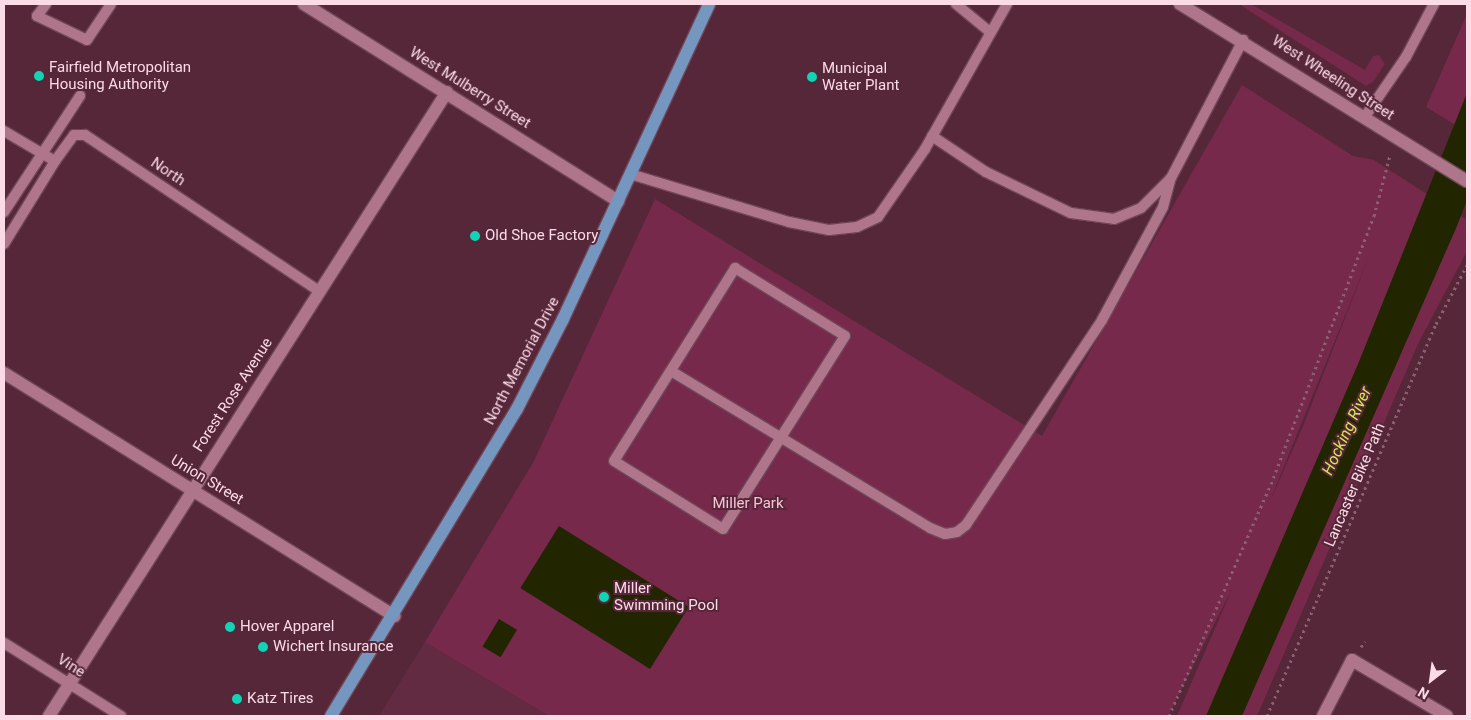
<!DOCTYPE html>
<html>
<head>
<meta charset="utf-8">
<style>
	body { margin:0 }
	#map { position:relative; width:1471px; height:720px; overflow:hidden; background:#562639; font-family:Roboto,sans-serif }
	div>[style] { position:absolute }
	.built>* { inset:0; background:#632b42 }
	.green>* { inset:0; background:#77294b }
	.water>* { inset:0; background:#212601; transform-origin:0 0 }
	.path>* { height:3px; margin-top:-1.5px; transform-origin:0; background:repeating-linear-gradient(90deg,#8a5f70 0 2.5px,transparent 0 6.5px) }
	.roads { filter:drop-shadow(1px 0 #6f4658) drop-shadow(-1px 0 #6f4658) drop-shadow(0 1px #6f4658) drop-shadow(0 -1px #6f4658) }
	.lane>* { height:10px; margin:-5px; padding:0 5px; transform-origin:5px; border-radius:5px; background:#af768b }
	.street>* { height:12px; margin:-6px; padding:0 6px; transform-origin:6px; border-radius:6px; background:#af768b }
	.secondary>* { height:12px; margin:-6px; padding:0 6px; transform-origin:6px; border-radius:6px; background:#af768b }
	.primary>* { height:12px; margin:-6px; padding:0 6px; transform-origin:6px; border-radius:6px; background:#7596be }
	.dots>* { width:14px; height:14px; translate:-50% -50%; box-sizing:border-box; border:2px solid #562639; border-radius:50% }
	span { translate:-50% -50%; white-space:nowrap; text-align:center; line-height:1.15; -webkit-text-stroke:4px #562639; paint-order:stroke }
	.poi-label { font-size:15px; color:#fbdbe6 }
	.left { translate:0 -50%; text-align:left }
	.street-label { font-size:15px; color:#fbdbe6 }
	.park-label { font-size:15px; color:#fbc2d5 }
	.water-label { font-size:16px; color:#d5e850; font-style:italic }
	.frame { position:absolute; inset:0; border:5px solid #fbdbe6; pointer-events:none }
	.north { position:absolute; left:1406px; top:655px; width:50px; height:50px; -webkit-text-stroke:4px #562639; paint-order:stroke; rotate:210deg; font-size:14px; font-weight:700; line-height:20px; text-align:center; color:#fbdbe6 }
	.north::after { content:''; display:block; margin:auto; width:18px; height:22px; background:#fbdbe6; clip-path:polygon(50% 0,100% 100%,50% 72%,0 100%) }
</style>
</head>
<body>
<div id="map">
	<div class="built">
		<i style="clip-path:polygon(425px 642px,549px 716px,379px 716px)"></i>
	</div>
	<div class="green">
		<i style="clip-path:polygon(1239px 4px,1251px 4px,1365px 70px,1373px 56px,1379px 55px,1385px 64px,1373px 82px,1366px 86px)"></i>
		<i style="clip-path:polygon(1467px 14px,1467px 132px,1426px 107px)"></i>
		<i style="clip-path:polygon(evenodd,1242px 85px,1353px 156px,1374px 160px,1467px 220px,1467px 251px,1418px 344px,1257px 716px,1177px 716px,1233px 587px,1168px 716px,549px 716px,425px 642px,534px 461px,655px 199px,1042px 436px,1242px 85px,1370px 254px,1303px 426px,1272px 497px,1272px 496px,1370px 254px)"></i>
	</div>
	<div class="water">
		<i style="clip-path:polygon(1467px 93px,1467px 200px,1457px 226px,1242px 716px,1206px 716px,1358px 364px)"></i>
		<i style="left:559px;top:526px;width:153px;height:73px;rotate:32deg"></i>
		<i style="left:499px;top:619px;width:21px;height:32px;rotate:31deg"></i>
	</div>
	<div class="path">
		<i style="left:1361px;top:647px;width:7px;rotate:-56deg"></i>
		<i style="left:1169px;top:716px;width:253px;rotate:-66.3deg"></i>
		<i style="left:1271px;top:484px;width:287px;rotate:-69deg"></i>
		<i style="left:1374px;top:216px;width:63px;rotate:-75.3deg"></i>
		<i style="left:1267px;top:716px;width:427px;rotate:-66.7deg"></i>
		<i style="left:1436px;top:324px;width:67px;rotate:-62.3deg"></i>
	</div>
	<div class="roads">
		<div class="lane">
			<i style="left:46px;top:4px;width:15px;rotate:127deg"></i>
			<i style="left:37px;top:16px;width:55px;rotate:25.6deg"></i>
			<i style="left:87px;top:40px;width:43px;rotate:-56.3deg"></i>
			<i style="left:956px;top:4px;width:44px;rotate:39.5deg"></i>
			<i style="left:1364px;top:118px;width:74px;rotate:-55.5deg"></i>
			<i style="left:1406px;top:57px;width:60px;rotate:-62.2deg"></i>
			<i style="left:4px;top:131px;width:59px;rotate:30.5deg"></i>
			<i style="left:55px;top:161px;width:32px;rotate:-54deg"></i>
			<i style="left:74px;top:135px;width:11px"></i>
			<i style="left:85px;top:135px;width:281px;rotate:33.7deg"></i>
			<i style="left:932px;top:136px;width:65px;rotate:33.7deg"></i>
			<i style="left:986px;top:172px;width:94px;rotate:25.8deg"></i>
			<i style="left:1071px;top:213px;width:43px;rotate:7.9deg"></i>
			<i style="left:1114px;top:219px;width:29px;rotate:-22deg"></i>
			<i style="left:1141px;top:208px;width:41px;rotate:-45deg"></i>
			<i style="left:630px;top:174px;width:166px;rotate:16.8deg"></i>
			<i style="left:789px;top:222px;width:41px;rotate:11.3deg"></i>
			<i style="left:829px;top:230px;width:28px;rotate:-6deg"></i>
			<i style="left:857px;top:227px;width:23px;rotate:-25deg"></i>
			<i style="left:878px;top:217px;width:83px;rotate:-55.3deg"></i>
			<i style="left:925px;top:149px;width:167px;rotate:-60.5deg"></i>
			<i style="left:4px;top:212px;width:139px;rotate:-56.8deg"></i>
			<i style="left:4px;top:244px;width:97px;rotate:-58.4deg"></i>
			<i style="left:735px;top:268px;width:129px;rotate:31.7deg"></i>
			<i style="left:845px;top:336px;width:228px;rotate:122.3deg"></i>
			<i style="left:723px;top:529px;width:128px;rotate:-148deg"></i>
			<i style="left:614px;top:461px;width:228px;rotate:-57.9deg"></i>
			<i style="left:671px;top:371px;width:303px;rotate:31.2deg"></i>
			<i style="left:930px;top:528px;width:16px;rotate:22deg"></i>
			<i style="left:945px;top:534px;width:12px;rotate:-9deg"></i>
			<i style="left:957px;top:532px;width:11px;rotate:-38deg"></i>
			<i style="left:966px;top:525px;width:246px;rotate:-56.4deg"></i>
			<i style="left:1102px;top:320px;width:128px;rotate:-61.6deg"></i>
			<i style="left:1163px;top:207px;width:30px;rotate:-75deg"></i>
			<i style="left:1171px;top:178px;width:156px;rotate:-62.4deg"></i>
			<i style="left:4px;top:643px;width:138px;rotate:32deg"></i>
		</div>
		<div class="street">
			<i style="left:304px;top:4px;width:371px;rotate:32.1deg"></i>
			<i style="left:4px;top:373px;width:460px;rotate:31.9deg"></i>
			<i style="left:49px;top:716px;width:740px;rotate:-57.47deg"></i>
			<i style="left:1323px;top:716px;width:63px;rotate:-62.6deg"></i>
			<i style="left:1352px;top:660px;width:110px;rotate:30.5deg"></i>
		</div>
		<div class="secondary">
			<i style="left:1180px;top:4px;width:337px;rotate:31.7deg"></i>
		</div>
		<div class="primary">
			<i style="left:331px;top:716px;width:359px;rotate:-58.8deg"></i>
			<i style="left:517px;top:409px;width:101px;rotate:-62.9deg"></i>
			<i style="left:563px;top:319px;width:347px;rotate:-65.1deg"></i>
		</div>
	</div>
	<div class="dots">
		<i style="left:39px;top:76px;background:#0fd5b4"></i>
		<i style="left:812px;top:77px;background:#0fd5b4"></i>
		<i style="left:475px;top:236px;background:#0fd5b4"></i>
		<i style="left:604px;top:597px;background:#0fd5b4"></i>
		<i style="left:230px;top:627px;background:#0fd5b4"></i>
		<i style="left:263px;top:647px;background:#0fd5b4"></i>
		<i style="left:237px;top:699px;background:#0fd5b4"></i>
	</div>
	<div class="poi-label">
		<span class="left" style="left:49px;top:76px">Fairfield Metropolitan<br>Housing Authority</span>
		<span class="left" style="left:822px;top:77px">Municipal<br>Water Plant</span>
		<span class="left" style="left:485px;top:236px">Old Shoe Factory</span>
		<span class="left" style="left:614px;top:597px">Miller<br>Swimming Pool</span>
		<span class="left" style="left:240px;top:627px">Hover Apparel</span>
		<span class="left" style="left:273px;top:647px">Wichert Insurance</span>
		<span class="left" style="left:247px;top:699px">Katz Tires</span>
	</div>
	<div class="street-label">
		<span style="left:1333px;top:78px;rotate:33deg">West Wheeling Street</span>
		<span style="left:470px;top:88px;rotate:32deg">West Mulberry Street</span>
		<span style="left:168px;top:172px;rotate:34deg">North</span>
		<span style="left:522px;top:361px;rotate:-62deg">North Memorial Drive</span>
		<span style="left:233px;top:395px;rotate:-57deg">Forest Rose Avenue</span>
		<span style="left:207px;top:480px;rotate:31deg">Union Street</span>
		<span style="left:1355px;top:485px;rotate:-67deg">Lancaster Bike Path</span>
		<span style="left:71px;top:666px;rotate:32deg">Vine</span>
	</div>
	<div class="park-label">
		<span style="left:748px;top:504px">Miller Park</span>
	</div>
	<div class="water-label">
		<span style="left:1347px;top:431px;rotate:-65deg">Hocking River</span>
	</div>
	<div class="frame"></div>
	<div class="north">N</div>
</div>
</body>
</html>
